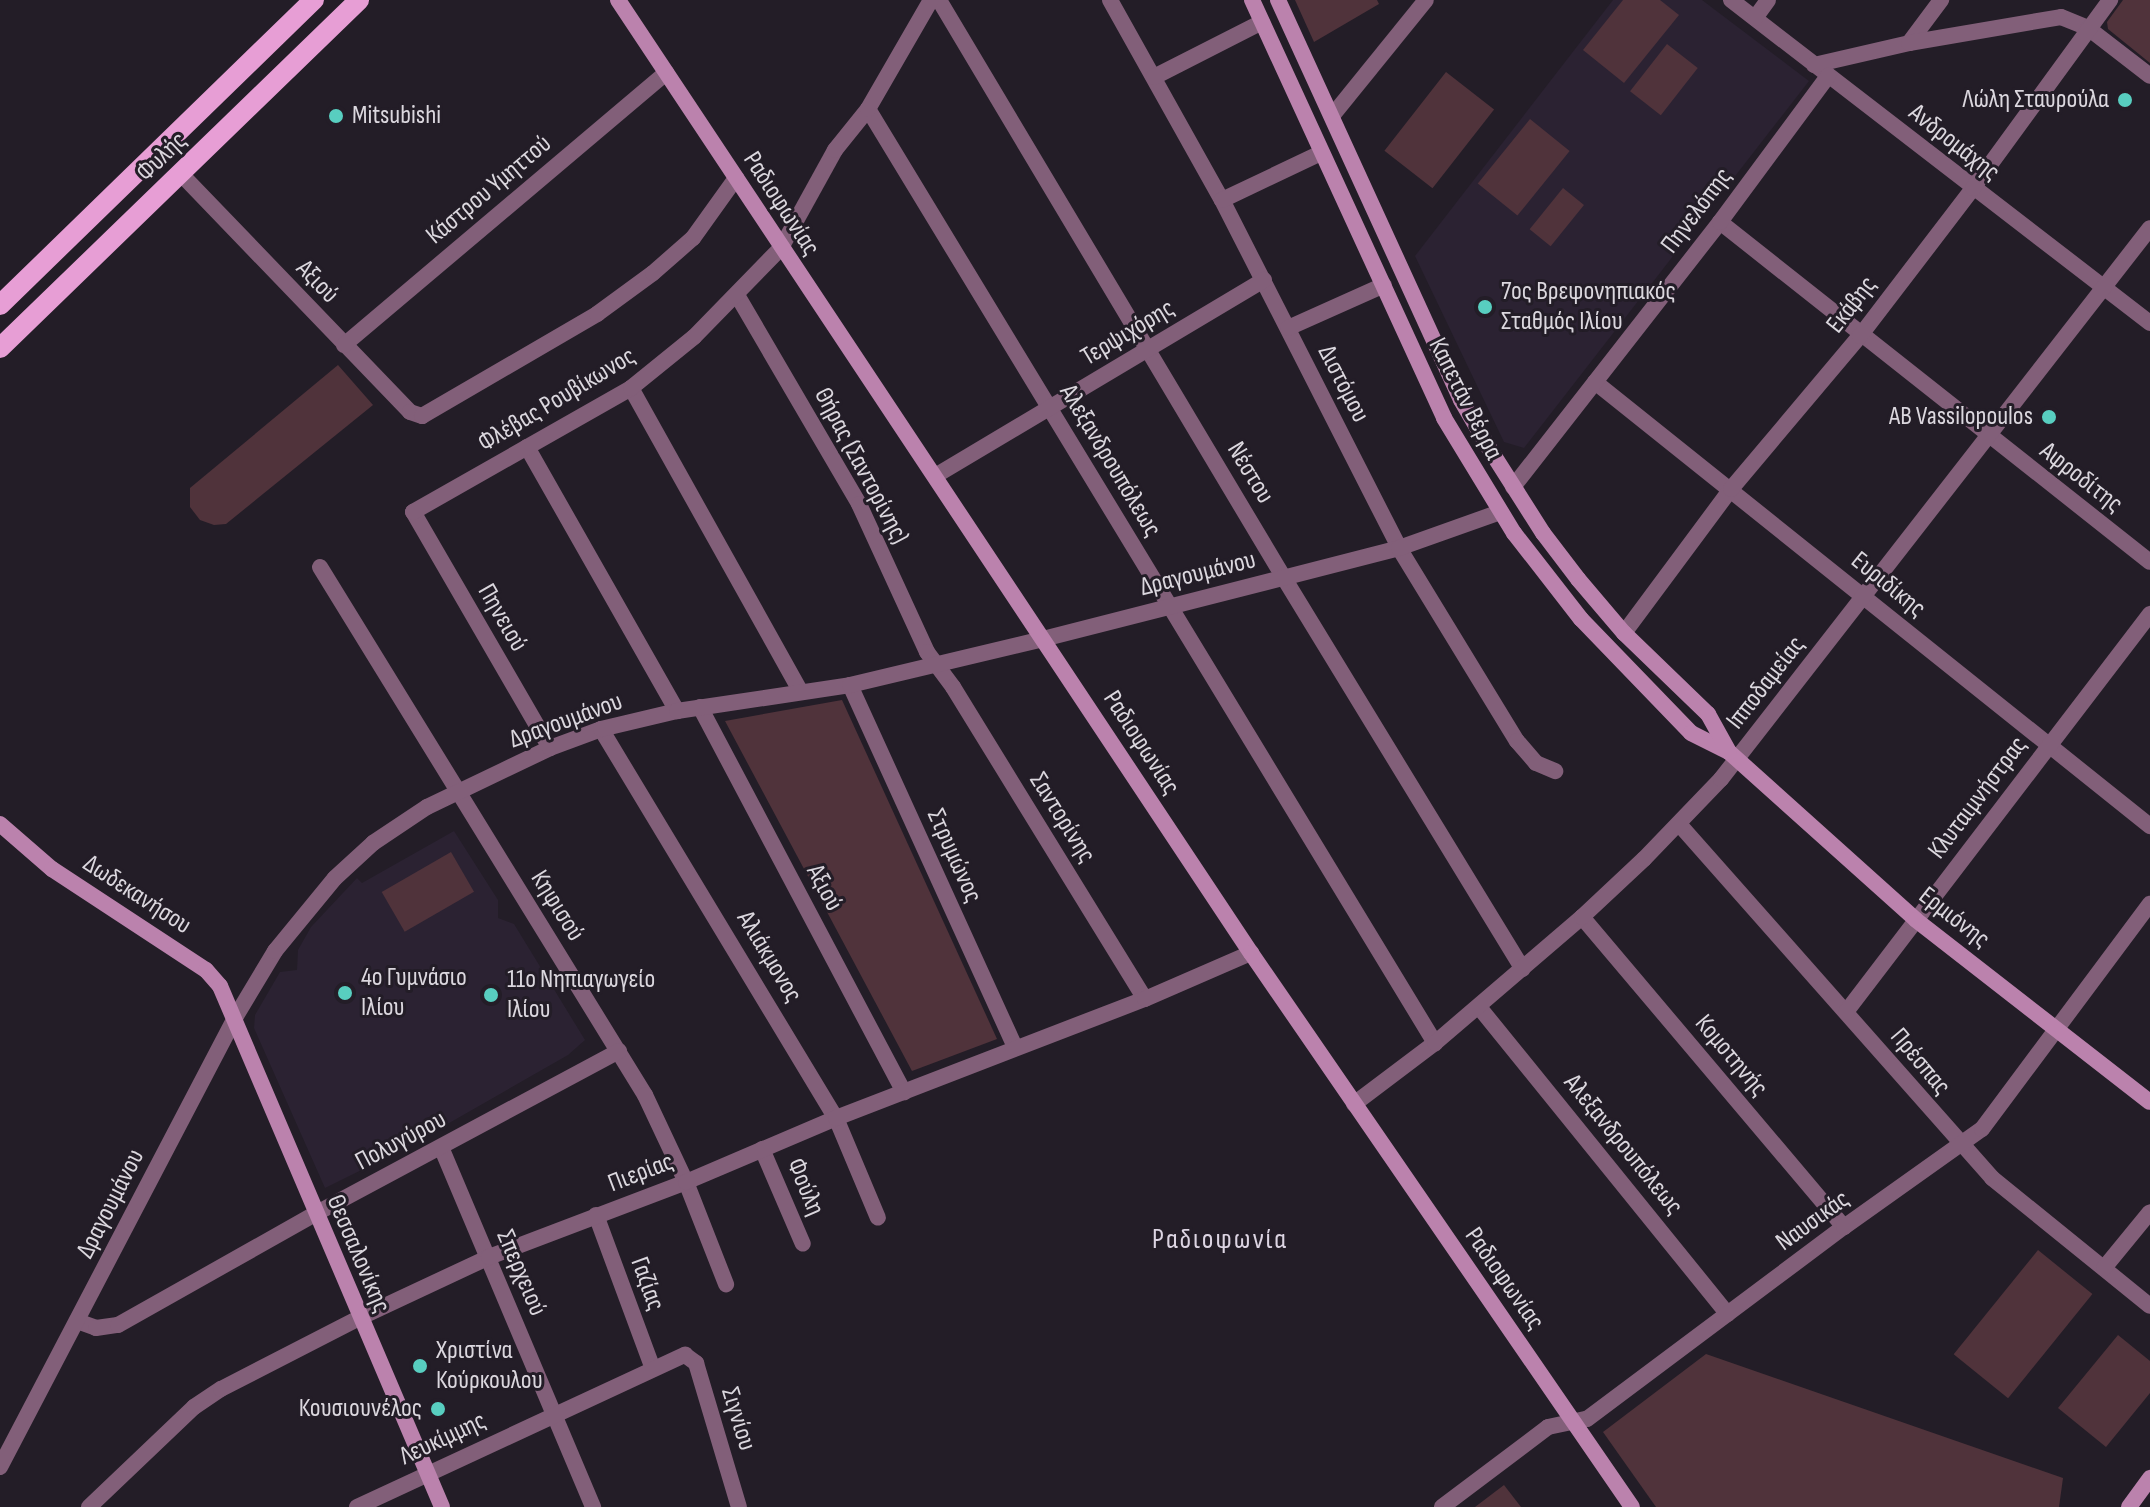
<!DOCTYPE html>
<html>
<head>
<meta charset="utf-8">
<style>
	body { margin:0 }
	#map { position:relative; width:2150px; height:1507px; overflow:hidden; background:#231d27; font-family:"Sofia Sans Condensed",sans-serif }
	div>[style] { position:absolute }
	.built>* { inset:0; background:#2b2232 }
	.green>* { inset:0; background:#50333b; transform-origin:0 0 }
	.street>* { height:16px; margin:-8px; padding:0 8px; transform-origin:8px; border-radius:8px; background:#825f79 }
	.secondary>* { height:16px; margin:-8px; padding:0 8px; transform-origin:8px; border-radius:8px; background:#bb82ad }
	.primary>* { height:20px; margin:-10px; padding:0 10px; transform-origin:10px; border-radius:10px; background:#e79ed5 }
	.dots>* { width:22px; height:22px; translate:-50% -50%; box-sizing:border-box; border:4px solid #231d27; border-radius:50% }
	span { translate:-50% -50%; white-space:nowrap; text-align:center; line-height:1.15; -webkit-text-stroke:6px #231d27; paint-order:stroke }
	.poi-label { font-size:26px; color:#dbd7de }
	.right { translate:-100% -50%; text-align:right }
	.left { translate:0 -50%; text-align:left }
	.street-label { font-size:26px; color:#dbd7de }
	.neighbourhood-label { font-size:28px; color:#dcd4e2; letter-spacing:2px }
</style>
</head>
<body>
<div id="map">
	<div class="built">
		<i style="clip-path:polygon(1613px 0,1702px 0,1809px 81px,1524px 448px,1504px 442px,1415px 256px)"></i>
		<i style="clip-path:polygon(454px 831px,498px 900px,498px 918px,514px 924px,585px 1040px,568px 1055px,402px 1150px,325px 1188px,254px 1028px,255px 1015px,280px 972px,297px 970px,298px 950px,311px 927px,357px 878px,362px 883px)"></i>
	</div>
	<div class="green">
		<i style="clip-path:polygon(1295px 0,1377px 0,1379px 4px,1314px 42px)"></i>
		<i style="clip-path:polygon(1623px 0,1660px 0,1679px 15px,1624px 83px,1583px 50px)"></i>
		<i style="clip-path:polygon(2123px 0,2150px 0,2150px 63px,2108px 29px,2107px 22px)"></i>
		<i style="left:1667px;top:44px;width:39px;height:60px;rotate:38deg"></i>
		<i style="left:1446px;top:72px;width:61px;height:100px;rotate:38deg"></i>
		<i style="left:1530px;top:119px;width:51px;height:83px;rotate:39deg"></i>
		<i style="left:1563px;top:188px;width:27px;height:53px;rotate:39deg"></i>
		<i style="clip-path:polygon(338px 365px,373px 405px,226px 524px,214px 525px,200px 520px,190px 507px,190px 488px)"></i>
		<i style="clip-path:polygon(842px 700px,997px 1039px,912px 1071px,725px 721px)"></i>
		<i style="left:451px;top:852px;width:46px;height:80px;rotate:60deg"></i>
		<i style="left:2038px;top:1250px;width:70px;height:134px;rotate:39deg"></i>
		<i style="clip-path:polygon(2118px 1335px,2150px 1361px,2150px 1393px,2106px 1447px,2058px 1408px)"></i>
		<i style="clip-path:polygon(1706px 1354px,2063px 1478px,2059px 1507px,1656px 1507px,1603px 1432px)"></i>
		<i style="clip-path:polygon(1504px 1485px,1521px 1507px,1475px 1507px)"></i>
	</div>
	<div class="street">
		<i style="left:939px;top:0;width:673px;rotate:59.17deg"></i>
		<i style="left:1284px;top:578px;width:458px;rotate:58.6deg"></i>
		<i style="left:1110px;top:0;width:229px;rotate:60.8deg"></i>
		<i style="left:1222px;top:200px;width:390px;rotate:63deg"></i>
		<i style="left:1399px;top:548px;width:226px;rotate:58.6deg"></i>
		<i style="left:1517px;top:741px;width:29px;rotate:49deg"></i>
		<i style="left:1536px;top:763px;width:21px;rotate:23deg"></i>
		<i style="left:1731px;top:0;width:529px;rotate:37.63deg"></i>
		<i style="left:1755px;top:18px;width:22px;rotate:-54deg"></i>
		<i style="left:1909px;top:43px;width:54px;rotate:-53.3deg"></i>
		<i style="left:1814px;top:65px;width:98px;rotate:-13deg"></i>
		<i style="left:1909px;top:43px;width:154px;rotate:-9.7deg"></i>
		<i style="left:2061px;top:17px;width:29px;rotate:22deg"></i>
		<i style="left:2088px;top:28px;width:78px;rotate:37.7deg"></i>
		<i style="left:1154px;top:77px;width:121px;rotate:-27deg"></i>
		<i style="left:868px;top:109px;width:1093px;rotate:58.74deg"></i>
		<i style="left:1332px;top:116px;width:149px;rotate:-51deg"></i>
		<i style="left:182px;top:175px;width:329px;rotate:46.1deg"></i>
		<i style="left:410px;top:412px;width:13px;rotate:18deg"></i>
		<i style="left:422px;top:416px;width:203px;rotate:-30.2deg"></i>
		<i style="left:597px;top:314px;width:69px;rotate:-36.2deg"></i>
		<i style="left:653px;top:273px;width:53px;rotate:-41.2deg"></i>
		<i style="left:693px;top:238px;width:74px;rotate:-54.4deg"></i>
		<i style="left:1222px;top:200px;width:110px;rotate:-25.4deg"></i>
		<i style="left:1720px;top:222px;width:548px;rotate:38.33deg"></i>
		<i style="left:737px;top:295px;width:242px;rotate:59.7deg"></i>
		<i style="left:859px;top:504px;width:163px;rotate:65.3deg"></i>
		<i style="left:927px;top:652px;width:44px;rotate:53.4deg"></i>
		<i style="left:953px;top:687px;width:366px;rotate:58.4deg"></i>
		<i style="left:1288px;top:328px;width:105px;rotate:-24.1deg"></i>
		<i style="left:344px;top:345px;width:422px;rotate:-40.2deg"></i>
		<i style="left:1595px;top:382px;width:711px;rotate:38.66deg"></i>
		<i style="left:631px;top:388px;width:346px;rotate:60.8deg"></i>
		<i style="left:527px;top:447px;width:304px;rotate:60.4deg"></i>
		<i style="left:935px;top:476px;width:383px;rotate:-30.8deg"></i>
		<i style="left:1513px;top:487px;width:336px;rotate:-52deg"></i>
		<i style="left:1720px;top:222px;width:182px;rotate:-53.5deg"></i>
		<i style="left:320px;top:567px;width:620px;rotate:58.39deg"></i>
		<i style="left:645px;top:1095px;width:96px;rotate:64.8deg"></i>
		<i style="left:686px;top:1182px;width:110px;rotate:68.6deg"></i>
		<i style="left:1624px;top:633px;width:179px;rotate:-53.4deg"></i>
		<i style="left:1731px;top:489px;width:200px;rotate:-49.9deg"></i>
		<i style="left:1860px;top:336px;width:186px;rotate:-52.6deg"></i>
		<i style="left:1973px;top:188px;width:233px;rotate:-53.9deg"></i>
		<i style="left:850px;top:685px;width:398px;rotate:65.5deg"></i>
		<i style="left:700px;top:707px;width:436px;rotate:62.1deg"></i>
		<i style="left:601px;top:729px;width:454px;rotate:58.9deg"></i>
		<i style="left:836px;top:1118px;width:108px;rotate:67.2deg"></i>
		<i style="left:550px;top:748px;width:273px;rotate:-120.1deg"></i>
		<i style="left:413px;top:512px;width:251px;rotate:-29.6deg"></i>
		<i style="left:631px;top:388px;width:81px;rotate:-39deg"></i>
		<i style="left:694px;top:337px;width:124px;rotate:-45.7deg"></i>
		<i style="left:781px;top:248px;width:112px;rotate:-61.1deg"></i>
		<i style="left:835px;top:150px;width:53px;rotate:-51.2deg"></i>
		<i style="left:868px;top:109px;width:126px;rotate:-60deg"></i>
		<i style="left:1679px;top:824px;width:473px;rotate:48.5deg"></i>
		<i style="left:1992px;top:1178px;width:203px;rotate:39deg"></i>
		<i style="left:1582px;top:917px;width:406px;rotate:49.8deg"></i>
		<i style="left:1479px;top:1007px;width:395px;rotate:51deg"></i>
		<i style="left:1846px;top:1012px;width:501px;rotate:-52.63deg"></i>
		<i style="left:1354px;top:1104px;width:101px;rotate:-37deg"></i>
		<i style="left:1435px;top:1043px;width:194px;rotate:-40.6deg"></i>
		<i style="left:1582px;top:917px;width:85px;rotate:-43.1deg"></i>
		<i style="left:1644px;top:859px;width:111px;rotate:-46.1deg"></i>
		<i style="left:1721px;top:779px;width:698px;rotate:-52.1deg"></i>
		<i style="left:441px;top:1147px;width:391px;rotate:67.1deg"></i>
		<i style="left:762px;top:1149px;width:103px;rotate:66.7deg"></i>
		<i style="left:596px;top:1215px;width:164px;rotate:69.7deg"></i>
		<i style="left:2104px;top:1268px;width:72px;rotate:-50.6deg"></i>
		<i style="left:77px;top:1321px;width:20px;rotate:20deg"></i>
		<i style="left:96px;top:1328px;width:22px;rotate:-8deg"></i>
		<i style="left:118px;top:1325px;width:226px;rotate:-29.4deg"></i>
		<i style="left:315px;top:1214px;width:345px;rotate:-28.2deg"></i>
		<i style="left:0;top:1467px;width:509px;rotate:-62.38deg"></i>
		<i style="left:236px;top:1016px;width:76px;rotate:-59deg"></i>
		<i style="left:275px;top:951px;width:94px;rotate:-50.6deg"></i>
		<i style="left:335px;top:878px;width:52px;rotate:-42.6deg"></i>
		<i style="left:373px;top:843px;width:65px;rotate:-33.7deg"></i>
		<i style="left:427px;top:807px;width:136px;rotate:-25.6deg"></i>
		<i style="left:550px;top:748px;width:54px;rotate:-20.4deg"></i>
		<i style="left:601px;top:729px;width:78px;rotate:-13.3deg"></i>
		<i style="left:677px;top:711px;width:175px;rotate:-8.5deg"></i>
		<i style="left:850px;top:685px;width:198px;rotate:-13.4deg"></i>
		<i style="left:1043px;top:639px;width:367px;rotate:-14.3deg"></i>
		<i style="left:1399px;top:548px;width:107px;rotate:-19.6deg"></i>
		<i style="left:89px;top:1507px;width:145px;rotate:-43.6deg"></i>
		<i style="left:194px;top:1407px;width:32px;rotate:-34deg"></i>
		<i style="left:221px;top:1389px;width:155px;rotate:-27.2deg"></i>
		<i style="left:359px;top:1318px;width:144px;rotate:-25.1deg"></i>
		<i style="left:489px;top:1257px;width:211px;rotate:-20.8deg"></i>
		<i style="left:686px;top:1182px;width:163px;rotate:-23.1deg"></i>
		<i style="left:836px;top:1118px;width:331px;rotate:-21.1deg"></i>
		<i style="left:1145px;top:999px;width:116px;rotate:-23.5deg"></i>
		<i style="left:357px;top:1507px;width:362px;rotate:-24.9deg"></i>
		<i style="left:685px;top:1355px;width:14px;rotate:36deg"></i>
		<i style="left:696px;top:1363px;width:150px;rotate:73.4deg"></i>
		<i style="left:1442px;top:1507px;width:133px;rotate:-37deg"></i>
		<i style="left:1548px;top:1427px;width:40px;rotate:-12deg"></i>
		<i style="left:1587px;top:1419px;width:321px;rotate:-36.8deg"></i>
		<i style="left:1844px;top:1227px;width:169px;rotate:-35.4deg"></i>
		<i style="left:1982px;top:1129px;width:281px;rotate:-53.3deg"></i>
	</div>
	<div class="secondary">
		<i style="left:618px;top:0;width:1144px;rotate:56.41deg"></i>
		<i style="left:1251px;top:953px;width:672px;rotate:55.48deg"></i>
		<i style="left:1252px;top:0;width:460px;rotate:65.3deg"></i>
		<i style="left:1444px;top:418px;width:135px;rotate:58.7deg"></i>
		<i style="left:1514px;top:533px;width:109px;rotate:52.1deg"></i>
		<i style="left:1581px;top:619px;width:158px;rotate:46deg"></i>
		<i style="left:1691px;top:733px;width:42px;rotate:26.6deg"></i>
		<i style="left:1729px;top:752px;width:251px;rotate:41.9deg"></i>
		<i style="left:1916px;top:920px;width:296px;rotate:37.9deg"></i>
		<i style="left:1278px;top:0;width:440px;rotate:65.4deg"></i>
		<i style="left:1461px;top:400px;width:56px;rotate:59.7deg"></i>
		<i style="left:1489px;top:448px;width:101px;rotate:57.6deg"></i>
		<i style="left:1543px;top:533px;width:58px;rotate:52.7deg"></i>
		<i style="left:1578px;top:579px;width:71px;rotate:49.6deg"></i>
		<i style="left:1624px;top:633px;width:117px;rotate:44deg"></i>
		<i style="left:1708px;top:714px;width:43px;rotate:61.1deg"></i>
		<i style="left:0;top:824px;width:69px;rotate:40.9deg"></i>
		<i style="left:52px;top:869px;width:184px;rotate:33.3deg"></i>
		<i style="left:206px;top:970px;width:21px;rotate:49deg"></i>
		<i style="left:220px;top:986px;width:566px;rotate:66.92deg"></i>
		<i style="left:2129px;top:1507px;width:36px;rotate:-54deg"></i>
	</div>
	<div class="primary">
		<i style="left:0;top:305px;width:438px;rotate:-44.2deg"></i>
		<i style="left:0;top:348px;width:500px;rotate:-44.1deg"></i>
	</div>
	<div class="dots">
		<i style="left:2125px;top:100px;background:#58cec0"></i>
		<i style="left:336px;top:116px;background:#58cec0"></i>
		<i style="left:1485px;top:307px;background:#58cec0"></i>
		<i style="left:2049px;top:417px;background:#58cec0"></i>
		<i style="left:345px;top:993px;background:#58cec0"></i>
		<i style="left:491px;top:995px;background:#58cec0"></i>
		<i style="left:420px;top:1366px;background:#58cec0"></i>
		<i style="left:438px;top:1409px;background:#58cec0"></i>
	</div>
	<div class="poi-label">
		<span class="right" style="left:2109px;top:100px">Λώλη Σταυρούλα</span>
		<span class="left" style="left:352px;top:116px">Mitsubishi</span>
		<span class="left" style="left:1501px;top:307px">7ος Βρεφονηπιακός<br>Σταθμός Ιλίου</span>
		<span class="right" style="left:2033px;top:417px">AB Vassilopoulos</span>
		<span class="left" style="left:361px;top:993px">4ο Γυμνάσιο<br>Ιλίου</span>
		<span class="left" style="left:507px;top:995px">11ο Νηπιαγωγείο<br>Ιλίου</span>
		<span class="left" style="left:436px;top:1366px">Χριστίνα<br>Κούρκουλου</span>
		<span class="right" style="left:422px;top:1409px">Κουσιουνέλος</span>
	</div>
	<div class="street-label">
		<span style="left:1954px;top:143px;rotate:38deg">Ανδρομάχης</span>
		<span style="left:162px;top:157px;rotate:-44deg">Φυλής</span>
		<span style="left:489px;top:190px;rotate:-40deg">Κάστρου Υμηττού</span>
		<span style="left:781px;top:204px;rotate:57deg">Ραδιοφωνίας</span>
		<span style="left:1697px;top:211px;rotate:-53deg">Πηνελόπης</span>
		<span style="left:317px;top:282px;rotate:46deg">Αξιού</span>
		<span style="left:1852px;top:305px;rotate:-52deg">Εκάβης</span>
		<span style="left:1128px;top:333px;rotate:-31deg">Τερψιχόρης</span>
		<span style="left:1343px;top:384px;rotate:63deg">Διστόμου</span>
		<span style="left:1465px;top:399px;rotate:63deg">Καπετάν Βέρρα</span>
		<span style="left:557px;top:400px;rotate:-31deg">Φλέβας Ρουβίκωνος</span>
		<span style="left:1110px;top:461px;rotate:59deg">Αλεξανδρουπόλεως</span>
		<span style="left:861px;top:466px;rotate:62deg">Θήρας (Σαντορίνης)</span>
		<span style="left:1250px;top:473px;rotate:59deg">Νέστου</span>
		<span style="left:2081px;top:478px;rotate:38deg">Αφροδίτης</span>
		<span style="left:1198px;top:574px;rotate:-14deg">Δραγουμάνου</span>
		<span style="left:1888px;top:585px;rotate:39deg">Ευριδίκης</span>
		<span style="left:502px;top:618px;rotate:60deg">Πηνειού</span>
		<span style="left:1766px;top:683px;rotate:-52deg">Ιπποδαμείας</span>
		<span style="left:566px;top:721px;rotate:-20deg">Δραγουμάνου</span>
		<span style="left:1141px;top:743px;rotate:57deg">Ραδιοφωνίας</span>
		<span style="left:1978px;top:798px;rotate:-53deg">Κλυταιμνήστρας</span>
		<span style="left:1062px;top:818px;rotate:58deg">Σαντορίνης</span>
		<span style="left:954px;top:856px;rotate:66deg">Στρυμώνος</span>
		<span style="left:824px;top:888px;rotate:62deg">Αξιού</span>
		<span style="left:137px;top:895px;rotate:33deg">Δωδεκανήσου</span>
		<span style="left:557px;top:906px;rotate:58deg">Κηφισού</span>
		<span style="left:1954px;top:918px;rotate:38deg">Ερμιόνης</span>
		<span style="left:769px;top:957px;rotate:59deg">Αλιάκμονος</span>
		<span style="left:1731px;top:1056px;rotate:50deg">Κομοτηνής</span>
		<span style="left:1920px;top:1062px;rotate:50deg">Πρέσπας</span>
		<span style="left:401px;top:1141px;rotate:-28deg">Πολυγύρου</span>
		<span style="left:1623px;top:1145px;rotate:51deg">Αλεξανδρουπόλεως</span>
		<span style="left:641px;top:1173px;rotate:-21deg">Πιερίας</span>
		<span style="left:805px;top:1187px;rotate:67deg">Φούλη</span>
		<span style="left:111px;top:1204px;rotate:-63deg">Δραγουμάνου</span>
		<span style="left:1813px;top:1221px;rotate:-36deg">Ναυσικάς</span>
		<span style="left:358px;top:1254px;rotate:67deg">Θεσσαλονίκης</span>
		<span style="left:521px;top:1273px;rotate:67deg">Σπερχειού</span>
		<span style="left:1504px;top:1279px;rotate:55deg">Ραδιοφωνίας</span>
		<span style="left:647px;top:1284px;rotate:70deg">Γαζίας</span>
		<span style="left:738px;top:1419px;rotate:73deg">Σιγνίου</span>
		<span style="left:443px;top:1439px;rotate:-25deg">Λευκίμμης</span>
	</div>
	<div class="neighbourhood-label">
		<span style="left:1220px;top:1240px">Ραδιοφωνία</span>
	</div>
</div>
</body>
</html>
